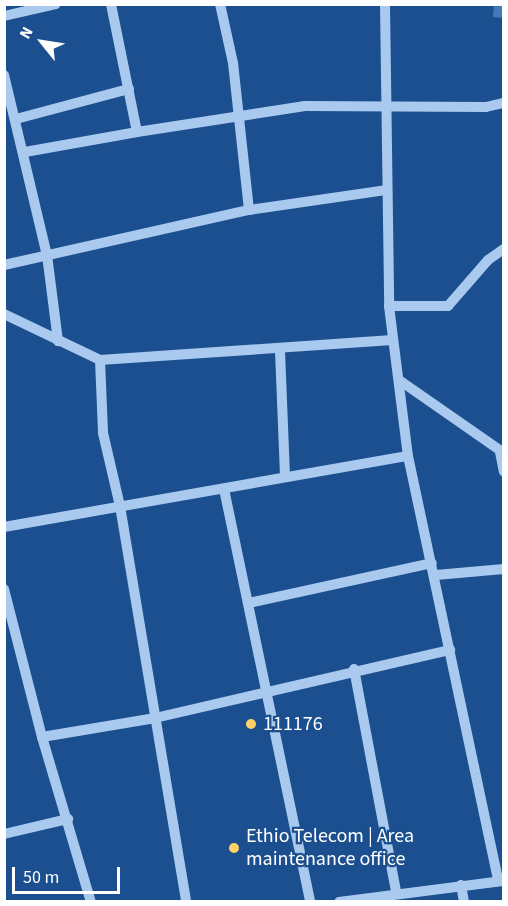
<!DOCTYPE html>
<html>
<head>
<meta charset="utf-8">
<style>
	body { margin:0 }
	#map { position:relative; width:508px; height:906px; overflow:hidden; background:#1b4f8f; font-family:"Source Sans 3",sans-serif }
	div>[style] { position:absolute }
	.building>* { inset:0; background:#4478b7 }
	.minor>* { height:10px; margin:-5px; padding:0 5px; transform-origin:5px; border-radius:5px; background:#a9c9ee }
	.dots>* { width:16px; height:16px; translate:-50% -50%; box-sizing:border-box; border:3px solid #1b4f8f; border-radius:50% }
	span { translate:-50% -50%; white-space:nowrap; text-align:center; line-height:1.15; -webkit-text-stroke:4.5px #1b4f8f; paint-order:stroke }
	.poi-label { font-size:20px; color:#fff }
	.left { translate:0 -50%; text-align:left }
	.frame { position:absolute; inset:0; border:6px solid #fff; pointer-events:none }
	.north { position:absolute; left:12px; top:12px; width:60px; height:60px; -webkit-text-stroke:4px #1b4f8f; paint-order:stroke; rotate:300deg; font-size:16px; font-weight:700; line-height:24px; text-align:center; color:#fff }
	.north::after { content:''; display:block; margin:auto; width:21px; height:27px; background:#fff; clip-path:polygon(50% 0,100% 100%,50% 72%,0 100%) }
	.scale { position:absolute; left:12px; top:867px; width:108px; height:27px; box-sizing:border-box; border:3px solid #fff; border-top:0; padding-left:8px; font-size:18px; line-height:21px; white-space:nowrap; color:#fff; -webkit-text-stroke:4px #1b4f8f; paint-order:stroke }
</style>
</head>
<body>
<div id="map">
	<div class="building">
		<i style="clip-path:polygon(494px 4px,504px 4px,504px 18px,493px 17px)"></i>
	</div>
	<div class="minor">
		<i style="left:385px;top:4px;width:302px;rotate:89.2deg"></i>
		<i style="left:389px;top:306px;width:151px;rotate:82.8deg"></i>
		<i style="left:4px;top:16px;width:53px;rotate:-13deg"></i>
		<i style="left:4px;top:75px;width:185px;rotate:76.6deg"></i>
		<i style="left:47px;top:255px;width:87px;rotate:82.7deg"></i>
		<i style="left:16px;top:119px;width:117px;rotate:-14.9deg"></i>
		<i style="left:137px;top:132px;width:170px;rotate:-8.8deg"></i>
		<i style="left:305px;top:106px;width:181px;rotate:0.3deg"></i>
		<i style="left:486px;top:107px;width:18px;rotate:-13deg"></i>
		<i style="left:25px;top:152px;width:114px;rotate:-10.1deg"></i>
		<i style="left:137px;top:132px;width:131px;rotate:-101.5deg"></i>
		<i style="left:249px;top:210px;width:138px;rotate:-8.3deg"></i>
		<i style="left:4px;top:265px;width:251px;rotate:-12.7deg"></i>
		<i style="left:249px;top:210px;width:148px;rotate:-96.2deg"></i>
		<i style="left:233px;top:63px;width:60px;rotate:-102.4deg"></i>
		<i style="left:389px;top:306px;width:59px"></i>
		<i style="left:448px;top:306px;width:61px;rotate:-49deg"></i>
		<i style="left:488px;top:260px;width:19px;rotate:-35deg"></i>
		<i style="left:4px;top:314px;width:106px;rotate:25.6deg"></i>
		<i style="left:100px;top:360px;width:293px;rotate:-3.9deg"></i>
		<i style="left:280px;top:351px;width:126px;rotate:87.7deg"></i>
		<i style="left:100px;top:360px;width:73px;rotate:87.6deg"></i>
		<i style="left:103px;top:433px;width:75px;rotate:76.9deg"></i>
		<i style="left:120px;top:506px;width:401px;rotate:80.5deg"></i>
		<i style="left:399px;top:380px;width:128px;rotate:34.8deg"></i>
		<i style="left:500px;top:452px;width:20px;rotate:79deg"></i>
		<i style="left:224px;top:489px;width:422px;rotate:78.2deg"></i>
		<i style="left:4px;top:527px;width:410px;rotate:-10deg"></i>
		<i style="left:408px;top:456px;width:434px;rotate:78deg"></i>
		<i style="left:436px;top:575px;width:68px;rotate:-5deg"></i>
		<i style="left:4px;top:589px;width:153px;rotate:75.6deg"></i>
		<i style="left:42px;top:737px;width:115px;rotate:-9.5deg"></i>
		<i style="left:155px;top:718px;width:303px;rotate:-13deg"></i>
		<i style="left:249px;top:603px;width:187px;rotate:-12.3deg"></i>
		<i style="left:354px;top:669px;width:227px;rotate:79.3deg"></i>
		<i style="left:42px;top:737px;width:172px;rotate:73.5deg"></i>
		<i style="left:4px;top:834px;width:66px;rotate:-13.2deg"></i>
		<i style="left:461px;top:885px;width:17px;rotate:80deg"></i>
		<i style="left:339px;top:902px;width:165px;rotate:-7.3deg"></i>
	</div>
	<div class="dots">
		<i style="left:251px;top:724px;background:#ffd166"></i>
		<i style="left:234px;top:848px;background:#ffd166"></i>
	</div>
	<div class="poi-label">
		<span class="left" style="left:263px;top:724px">111176</span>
		<span class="left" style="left:246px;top:848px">Ethio Telecom | Area<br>maintenance office</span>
	</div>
	<div class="frame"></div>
	<div class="north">N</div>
	<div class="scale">50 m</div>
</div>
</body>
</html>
